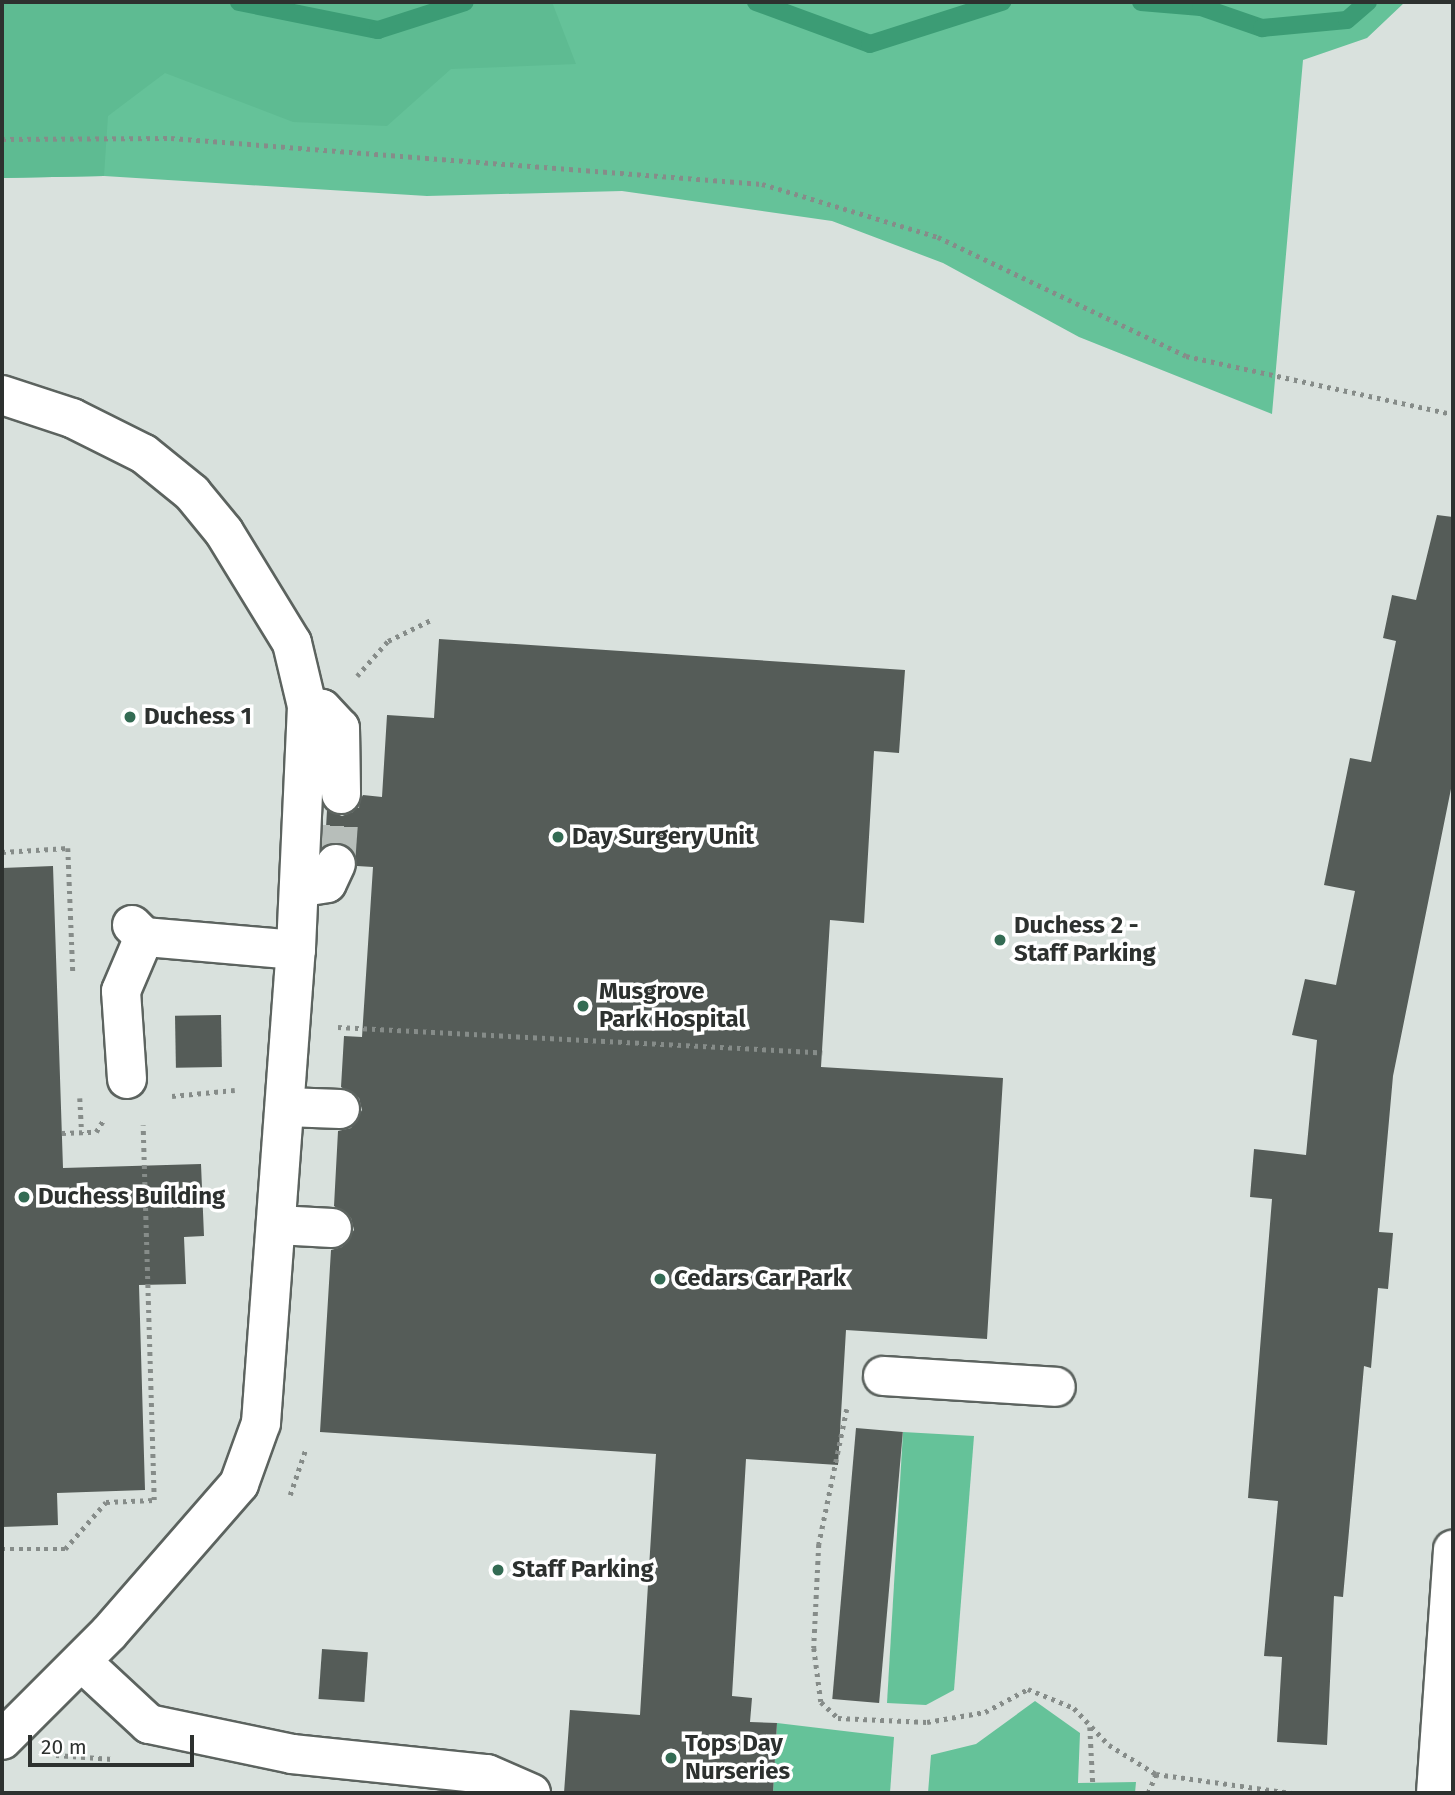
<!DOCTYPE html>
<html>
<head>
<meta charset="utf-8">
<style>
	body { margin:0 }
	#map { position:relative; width:1455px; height:1795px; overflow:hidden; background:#d9e1dd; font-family:"Fira Sans",sans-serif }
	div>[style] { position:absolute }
	.green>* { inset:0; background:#65c299 }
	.forest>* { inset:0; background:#5ebb92 }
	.stream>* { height:18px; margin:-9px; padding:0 9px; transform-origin:9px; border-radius:9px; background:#3c9c75 }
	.building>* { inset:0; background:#555c58; transform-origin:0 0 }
	.minor-tunnel>* { height:38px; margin-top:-19px; transform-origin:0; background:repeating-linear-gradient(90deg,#b7beba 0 38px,transparent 0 57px) }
	.path>* { height:4.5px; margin-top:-2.25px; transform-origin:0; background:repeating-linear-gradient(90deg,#868c89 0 3.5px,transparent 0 8.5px) }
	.roads { filter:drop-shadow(2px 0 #5c635f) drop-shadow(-2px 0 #5c635f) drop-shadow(0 2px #5c635f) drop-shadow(0 -2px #5c635f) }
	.minor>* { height:38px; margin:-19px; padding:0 19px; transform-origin:19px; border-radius:19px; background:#fff }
	.dots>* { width:19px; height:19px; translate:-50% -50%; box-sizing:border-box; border:4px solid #fff; border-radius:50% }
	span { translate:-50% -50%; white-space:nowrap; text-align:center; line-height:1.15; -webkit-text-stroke:7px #fff; paint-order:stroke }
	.poi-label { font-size:24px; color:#2d312f; font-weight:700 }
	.left { translate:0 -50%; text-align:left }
	.frame { position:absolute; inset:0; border:4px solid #2d312f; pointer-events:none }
	.scale { position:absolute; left:28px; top:1735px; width:166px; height:32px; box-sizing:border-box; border:4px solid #2d312f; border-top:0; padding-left:9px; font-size:21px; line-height:24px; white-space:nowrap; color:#2d312f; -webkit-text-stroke:5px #fff; paint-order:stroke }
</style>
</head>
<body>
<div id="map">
	<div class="green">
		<i style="clip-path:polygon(2px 2px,1405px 2px,1367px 38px,1303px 60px,1272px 414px,1079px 337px,943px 263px,832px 221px,622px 191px,427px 196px,104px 176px,2px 178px)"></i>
		<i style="clip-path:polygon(903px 1432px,974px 1436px,954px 1690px,926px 1705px,887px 1703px)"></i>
		<i style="clip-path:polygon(1035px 1701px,1080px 1733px,1078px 1783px,1136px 1782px,1135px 1793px,928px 1793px,931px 1755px,976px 1744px)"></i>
		<i style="clip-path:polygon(777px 1723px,894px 1737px,890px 1793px,773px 1793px)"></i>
	</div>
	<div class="forest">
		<i style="clip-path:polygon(2px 2px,552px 2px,576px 64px,451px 69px,387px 126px,293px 122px,165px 73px,108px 116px,104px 176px,2px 178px)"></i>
	</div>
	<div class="stream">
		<i style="left:239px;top:2px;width:142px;rotate:11.4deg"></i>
		<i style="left:378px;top:30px;width:91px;rotate:-17.8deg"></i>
		<i style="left:756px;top:2px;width:121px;rotate:20.2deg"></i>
		<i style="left:870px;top:44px;width:139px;rotate:-17.7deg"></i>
		<i style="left:1141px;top:2px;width:60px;rotate:4.8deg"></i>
		<i style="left:1201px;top:7px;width:65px;rotate:19deg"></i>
		<i style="left:1262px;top:28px;width:85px;rotate:-5.4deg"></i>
		<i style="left:1347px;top:20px;width:28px;rotate:-41deg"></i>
	</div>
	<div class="building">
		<i style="clip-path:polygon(1437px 515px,1453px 517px,1453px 779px,1393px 1076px,1379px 1232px,1393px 1233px,1388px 1289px,1378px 1288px,1371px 1368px,1364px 1366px,1343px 1597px,1334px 1596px,1327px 1745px,1277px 1742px,1282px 1657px,1264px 1656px,1278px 1501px,1248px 1498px,1272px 1199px,1250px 1197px,1254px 1149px,1306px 1155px,1317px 1040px,1292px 1035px,1305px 979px,1336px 985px,1355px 891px,1324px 885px,1350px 758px,1371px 762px,1396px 641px,1383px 638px,1392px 595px,1416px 600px)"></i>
		<i style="clip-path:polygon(439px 639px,905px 670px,899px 753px,874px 751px,864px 923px,830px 920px,821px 1067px,1003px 1078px,987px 1339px,846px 1330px,838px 1465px,746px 1459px,732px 1696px,752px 1698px,750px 1722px,777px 1723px,773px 1793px,564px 1793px,570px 1710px,640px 1715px,656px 1454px,320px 1432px,331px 1250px,342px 1247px,354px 1230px,351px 1218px,334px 1206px,338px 1131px,351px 1128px,362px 1110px,359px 1098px,341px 1087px,344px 1036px,362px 1037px,373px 867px,357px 866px,345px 844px,325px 846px,327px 810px,342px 816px,353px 812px,363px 795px,382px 797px,387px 715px,434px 718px)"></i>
		<i style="clip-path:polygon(53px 866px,63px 1168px,201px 1164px,204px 1236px,184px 1237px,186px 1284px,139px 1285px,145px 1490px,57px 1493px,58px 1525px,2px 1527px,2px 868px)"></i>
		<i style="left:221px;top:1015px;width:52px;height:46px;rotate:89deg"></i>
		<i style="left:856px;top:1428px;width:47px;height:272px;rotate:5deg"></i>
		<i style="left:322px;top:1649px;width:46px;height:50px;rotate:4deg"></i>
	</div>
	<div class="minor-tunnel">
		<i style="left:336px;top:864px;width:70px;rotate:-85.9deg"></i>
	</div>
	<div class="path">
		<i style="left:2px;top:139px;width:169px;rotate:-0.3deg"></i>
		<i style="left:171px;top:138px;width:593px;rotate:4.45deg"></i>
		<i style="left:762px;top:184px;width:184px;rotate:16.8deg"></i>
		<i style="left:938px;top:237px;width:275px;rotate:25.6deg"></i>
		<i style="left:1186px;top:356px;width:273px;rotate:12.3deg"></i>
		<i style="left:357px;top:676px;width:47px;rotate:-48.5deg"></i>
		<i style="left:388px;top:641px;width:50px;rotate:-26.1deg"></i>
		<i style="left:2px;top:852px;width:66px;rotate:-3.5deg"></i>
		<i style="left:68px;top:848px;width:126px;rotate:87.7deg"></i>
		<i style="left:338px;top:1027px;width:485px;rotate:3deg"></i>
		<i style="left:172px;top:1096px;width:63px;rotate:-5.4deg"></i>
		<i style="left:80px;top:1098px;width:35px;rotate:87deg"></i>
		<i style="left:62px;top:1133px;width:34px;rotate:-2deg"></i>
		<i style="left:96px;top:1132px;width:15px;rotate:-58deg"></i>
		<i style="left:847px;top:1409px;width:138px;rotate:101.7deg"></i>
		<i style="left:819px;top:1544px;width:104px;rotate:92.8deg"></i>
		<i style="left:814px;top:1648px;width:54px;rotate:82.6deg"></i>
		<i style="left:821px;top:1702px;width:23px;rotate:43deg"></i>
		<i style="left:838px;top:1718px;width:89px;rotate:2.6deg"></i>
		<i style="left:927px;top:1722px;width:59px;rotate:-9.8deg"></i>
		<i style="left:985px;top:1712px;width:49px;rotate:-28.1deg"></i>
		<i style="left:1028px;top:1689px;width:50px;rotate:22.4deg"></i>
		<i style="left:1074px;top:1708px;width:51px;rotate:46.6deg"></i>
		<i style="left:1109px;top:1745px;width:55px;rotate:31.7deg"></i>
		<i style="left:1156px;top:1774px;width:137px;rotate:8deg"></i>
		<i style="left:290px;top:1495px;width:50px;rotate:-71.2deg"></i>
		<i style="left:2px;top:1549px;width:63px"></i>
		<i style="left:65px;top:1549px;width:62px;rotate:-48.9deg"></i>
		<i style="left:106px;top:1502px;width:48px;rotate:-2.4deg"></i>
		<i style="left:154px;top:1500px;width:375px;rotate:-91.7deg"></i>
		<i style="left:1090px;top:1727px;width:57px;rotate:87deg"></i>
		<i style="left:56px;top:1755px;width:57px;rotate:4deg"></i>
		<i style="left:1148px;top:1793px;width:21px;rotate:-67deg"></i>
	</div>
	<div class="roads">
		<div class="minor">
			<i style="left:2px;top:395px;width:74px;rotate:18.2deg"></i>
			<i style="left:72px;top:418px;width:80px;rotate:26.6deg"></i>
			<i style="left:144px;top:454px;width:62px;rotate:39.1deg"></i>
			<i style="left:192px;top:493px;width:50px;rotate:50.6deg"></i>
			<i style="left:224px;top:532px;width:130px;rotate:58.5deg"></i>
			<i style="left:292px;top:643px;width:65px;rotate:76.6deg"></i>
			<i style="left:307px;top:706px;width:244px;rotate:92.6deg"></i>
			<i style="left:296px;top:950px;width:153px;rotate:-175.1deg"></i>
			<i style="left:144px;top:937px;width:17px;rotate:-135deg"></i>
			<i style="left:307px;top:706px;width:15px;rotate:11deg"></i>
			<i style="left:322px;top:709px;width:26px;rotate:47deg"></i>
			<i style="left:340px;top:728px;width:66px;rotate:89.1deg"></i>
			<i style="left:303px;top:887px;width:24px;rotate:-9deg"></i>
			<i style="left:327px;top:883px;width:21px;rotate:-65deg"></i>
			<i style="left:127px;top:1079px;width:88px;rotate:-93.9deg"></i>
			<i style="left:121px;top:991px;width:59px;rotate:-66.9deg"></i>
			<i style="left:286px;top:1107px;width:54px;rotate:2.1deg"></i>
			<i style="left:277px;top:1225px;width:55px;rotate:3.1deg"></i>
			<i style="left:883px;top:1376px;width:173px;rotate:3.6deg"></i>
			<i style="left:82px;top:1662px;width:91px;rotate:42.8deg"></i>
			<i style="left:149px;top:1724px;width:146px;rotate:11.8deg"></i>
			<i style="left:292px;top:1754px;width:196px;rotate:5.9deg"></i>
			<i style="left:487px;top:1774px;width:48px;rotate:23.4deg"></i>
			<i style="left:2px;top:1740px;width:151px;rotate:-45deg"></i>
			<i style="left:109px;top:1633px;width:198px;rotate:-48.9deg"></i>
			<i style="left:239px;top:1484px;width:65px;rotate:-70.2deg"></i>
			<i style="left:261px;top:1423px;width:474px;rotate:-85.8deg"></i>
			<i style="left:1436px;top:1793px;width:244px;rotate:-86deg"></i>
		</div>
	</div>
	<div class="dots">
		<i style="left:130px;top:717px;background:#336b53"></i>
		<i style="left:558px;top:837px;background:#336b53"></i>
		<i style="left:1000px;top:940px;background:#336b53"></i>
		<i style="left:583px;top:1006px;background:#336b53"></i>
		<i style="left:24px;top:1197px;background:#336b53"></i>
		<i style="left:660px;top:1279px;background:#336b53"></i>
		<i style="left:498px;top:1570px;background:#336b53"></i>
		<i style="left:671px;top:1758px;background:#336b53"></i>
	</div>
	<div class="poi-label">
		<span class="left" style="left:144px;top:717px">Duchess 1</span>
		<span class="left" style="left:572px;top:837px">Day Surgery Unit</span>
		<span class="left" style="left:1014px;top:940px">Duchess 2 -<br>Staff Parking</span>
		<span class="left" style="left:599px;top:1006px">Musgrove<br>Park Hospital</span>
		<span class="left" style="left:38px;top:1197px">Duchess Building</span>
		<span class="left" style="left:674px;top:1279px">Cedars Car Park</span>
		<span class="left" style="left:512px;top:1570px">Staff Parking</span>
		<span class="left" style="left:685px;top:1758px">Tops Day<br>Nurseries</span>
	</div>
	<div class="frame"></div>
	<div class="scale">20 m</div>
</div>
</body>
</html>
